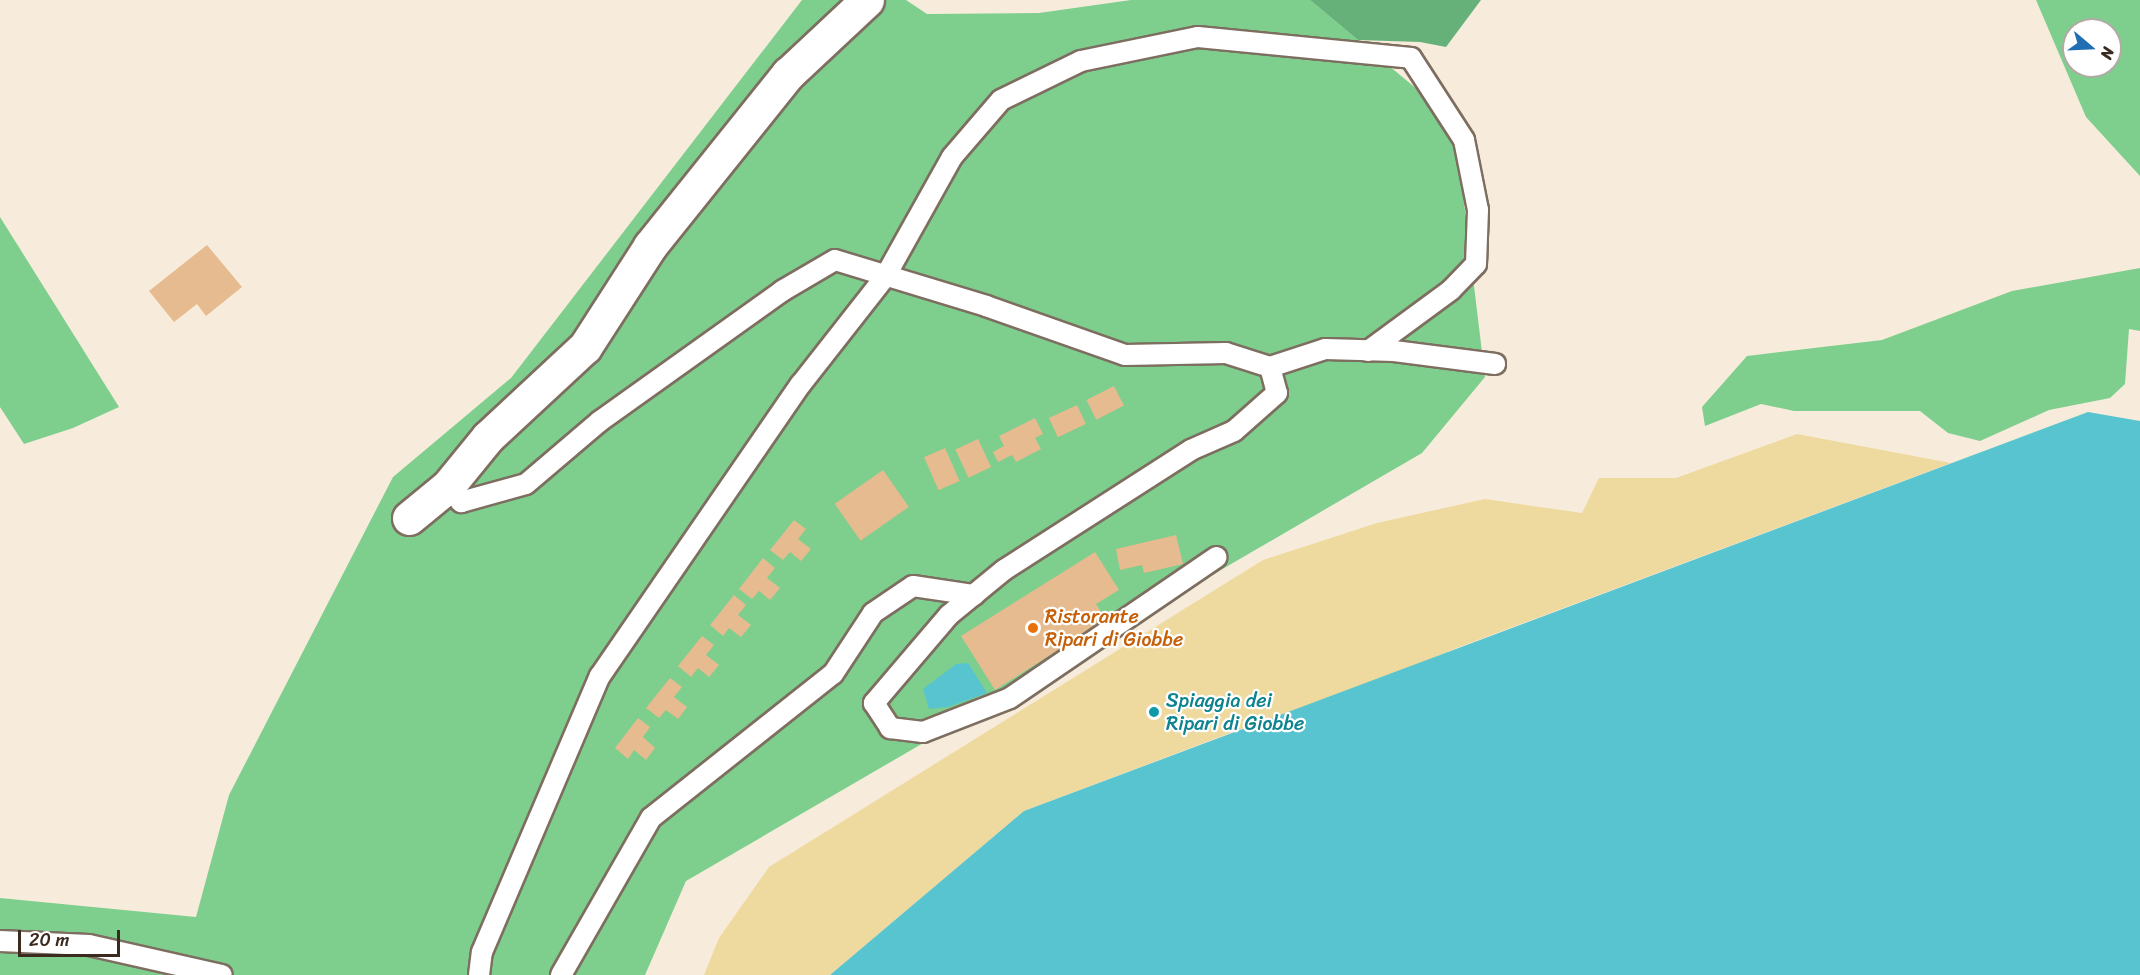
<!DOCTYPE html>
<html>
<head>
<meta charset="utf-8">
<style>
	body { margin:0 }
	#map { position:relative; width:2140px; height:975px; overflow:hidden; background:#f7ecdb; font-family:Sriracha,sans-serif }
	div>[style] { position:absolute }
	.green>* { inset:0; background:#7ece8e }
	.forest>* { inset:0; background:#66b179 }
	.sand>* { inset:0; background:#eeda9e }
	.water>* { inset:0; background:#58c4cf }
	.building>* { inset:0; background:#e5bb8f; transform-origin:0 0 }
	.roads { filter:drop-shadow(2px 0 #7d6e60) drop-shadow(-2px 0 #7d6e60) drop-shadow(0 2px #7d6e60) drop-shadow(0 -2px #7d6e60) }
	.service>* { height:20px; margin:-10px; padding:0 10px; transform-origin:10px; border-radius:10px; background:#fff }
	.minor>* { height:33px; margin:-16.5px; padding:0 16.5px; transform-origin:16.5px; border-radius:16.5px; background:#fff }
	.dots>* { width:16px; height:16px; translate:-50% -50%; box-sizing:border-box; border:3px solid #fff; border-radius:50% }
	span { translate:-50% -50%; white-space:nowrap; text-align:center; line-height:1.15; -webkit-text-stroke:4.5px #fff; paint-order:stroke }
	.food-label { font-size:20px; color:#c56008 }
	.left { translate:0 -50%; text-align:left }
	.culture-label { font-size:20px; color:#0d838f }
	.north { position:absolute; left:2062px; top:18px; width:60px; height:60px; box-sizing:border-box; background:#fff; border:2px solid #b1aaa5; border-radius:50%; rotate:109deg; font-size:16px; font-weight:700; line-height:24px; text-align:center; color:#3b2a1e }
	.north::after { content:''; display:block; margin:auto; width:21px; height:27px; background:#1f6fb2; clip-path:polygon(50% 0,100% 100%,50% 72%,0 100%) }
	.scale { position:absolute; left:18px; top:930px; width:102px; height:27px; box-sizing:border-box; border:3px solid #3b2a1e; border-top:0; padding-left:8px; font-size:18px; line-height:21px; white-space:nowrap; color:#3b2a1e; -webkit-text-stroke:4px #fff; paint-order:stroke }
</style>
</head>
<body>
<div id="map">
	<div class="green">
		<i style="clip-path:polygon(802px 0,906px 0,927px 14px,1039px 13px,1131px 0,1310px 0,1454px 120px,1485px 377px,1422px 453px,686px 881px,645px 975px,0 975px,0 898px,196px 917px,229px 795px,393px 477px,511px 378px)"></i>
		<i style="clip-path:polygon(evenodd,2036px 0,2140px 0,2140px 176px,2086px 117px,2036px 0,2074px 30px,2110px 30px,2110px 66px,2074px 66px,2074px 30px)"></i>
		<i style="clip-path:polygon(0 217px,119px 407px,73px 428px,24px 444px,0 407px)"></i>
		<i style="clip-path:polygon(2140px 268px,2140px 331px,2129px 329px,2125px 384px,2110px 398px,2049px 410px,1980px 441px,1948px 433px,1920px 411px,1794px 411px,1761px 404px,1705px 426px,1702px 407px,1747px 356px,1882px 340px,2012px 291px)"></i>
	</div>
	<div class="forest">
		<i style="clip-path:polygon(1310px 0,1481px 0,1446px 47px,1420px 42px,1358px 40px)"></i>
	</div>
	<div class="sand">
		<i style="clip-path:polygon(1797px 434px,1951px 463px,1454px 649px,1337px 699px,1238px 730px,1024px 811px,830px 975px,704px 975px,719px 938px,769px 867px,1263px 560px,1377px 523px,1485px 499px,1582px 513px,1599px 478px,1676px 478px)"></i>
	</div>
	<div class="water">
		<i style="clip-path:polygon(2088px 412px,2140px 421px,2140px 975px,830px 975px,1024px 811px)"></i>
		<i style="clip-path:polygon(968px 663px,987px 693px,948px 707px,929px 709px,923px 689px,956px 664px)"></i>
	</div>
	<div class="building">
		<i style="clip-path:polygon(207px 245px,242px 287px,206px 316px,197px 304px,174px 322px,149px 291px)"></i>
		<i style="left:1114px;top:386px;width:22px;height:31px;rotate:63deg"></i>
		<i style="left:1077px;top:405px;width:21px;height:31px;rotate:65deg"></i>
		<i style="clip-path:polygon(1035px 418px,1043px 434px,1035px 438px,1041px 449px,1016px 462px,1012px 455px,998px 462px,993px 452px,1004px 446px,999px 436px)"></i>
		<i style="left:978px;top:439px;width:31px;height:25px;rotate:65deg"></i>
		<i style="left:945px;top:448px;width:36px;height:23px;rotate:66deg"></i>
		<i style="left:883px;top:470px;width:45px;height:59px;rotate:55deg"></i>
		<i style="clip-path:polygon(794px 520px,806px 529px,798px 539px,811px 549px,801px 561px,790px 552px,783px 560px,770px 550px)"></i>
		<i style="clip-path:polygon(1176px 535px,1183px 564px,1144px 573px,1142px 565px,1120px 570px,1116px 549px)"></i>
		<i style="clip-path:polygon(1095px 552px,1119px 590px,1096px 604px,1106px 620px,995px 690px,961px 636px)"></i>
		<i style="clip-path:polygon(763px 558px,775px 568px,767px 578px,780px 588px,770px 600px,759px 591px,752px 599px,739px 589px)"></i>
		<i style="clip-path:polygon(734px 595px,746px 605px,738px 615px,751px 625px,741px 637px,729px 628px,723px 636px,710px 625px)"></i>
		<i style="clip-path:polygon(702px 636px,714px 645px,706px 655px,719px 665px,709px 677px,698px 668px,691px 677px,678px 666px)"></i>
		<i style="clip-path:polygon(670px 678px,682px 687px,674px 697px,687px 707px,678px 719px,666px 710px,659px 718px,646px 708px)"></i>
		<i style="clip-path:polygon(638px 718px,650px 727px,643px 737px,655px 748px,646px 760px,634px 750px,628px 759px,615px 748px)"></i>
	</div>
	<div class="roads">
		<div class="service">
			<i style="left:1270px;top:367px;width:58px;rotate:-18.1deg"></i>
			<i style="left:1325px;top:349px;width:69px;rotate:1.7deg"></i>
			<i style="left:1394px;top:351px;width:102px;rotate:7.3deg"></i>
			<i style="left:448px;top:486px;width:21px;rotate:51deg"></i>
			<i style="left:461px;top:502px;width:67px;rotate:-15.5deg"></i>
			<i style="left:526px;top:484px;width:97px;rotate:-40.4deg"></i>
			<i style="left:600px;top:421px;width:224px;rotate:-35.5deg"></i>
			<i style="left:782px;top:291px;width:61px;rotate:-30.3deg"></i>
			<i style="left:835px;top:260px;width:158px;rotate:16.9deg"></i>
			<i style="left:986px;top:306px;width:147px;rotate:19.4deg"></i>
			<i style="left:1125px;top:355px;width:101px;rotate:-1.1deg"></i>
			<i style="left:1226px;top:353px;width:46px;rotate:17.7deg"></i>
			<i style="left:1270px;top:367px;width:27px;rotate:75deg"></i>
			<i style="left:1277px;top:393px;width:57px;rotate:138.5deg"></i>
			<i style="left:1234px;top:431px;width:47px;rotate:156.2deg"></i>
			<i style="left:1191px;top:450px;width:222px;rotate:147.3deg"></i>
			<i style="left:1004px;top:570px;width:71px;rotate:140.7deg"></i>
			<i style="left:949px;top:615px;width:116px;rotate:130.4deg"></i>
			<i style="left:874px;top:703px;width:30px;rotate:57deg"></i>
			<i style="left:890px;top:728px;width:33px;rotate:7deg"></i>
			<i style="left:923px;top:732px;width:93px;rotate:-21.3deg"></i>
			<i style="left:1010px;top:698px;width:250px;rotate:-34.3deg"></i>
			<i style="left:0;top:941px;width:89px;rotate:2.6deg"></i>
			<i style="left:89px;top:945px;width:136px;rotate:12.7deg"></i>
			<i style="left:479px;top:975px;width:23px;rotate:-83deg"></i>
			<i style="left:482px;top:952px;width:300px;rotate:-66.9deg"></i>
			<i style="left:600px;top:676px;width:354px;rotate:-55.5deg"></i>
			<i style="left:801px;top:384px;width:136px;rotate:-51.9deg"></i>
			<i style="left:885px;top:277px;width:137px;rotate:-60.8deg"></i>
			<i style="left:952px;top:157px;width:75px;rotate:-49.3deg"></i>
			<i style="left:1001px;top:100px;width:89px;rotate:-26deg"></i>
			<i style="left:1081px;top:61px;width:119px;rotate:-11.6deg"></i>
			<i style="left:1198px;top:37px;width:214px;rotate:5.6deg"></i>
			<i style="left:1411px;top:58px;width:98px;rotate:57.1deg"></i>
			<i style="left:1464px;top:140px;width:71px;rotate:78.7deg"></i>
			<i style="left:1478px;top:210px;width:54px;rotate:92.1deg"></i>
			<i style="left:1476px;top:264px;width:36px;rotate:134deg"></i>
			<i style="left:1451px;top:290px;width:103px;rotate:143.7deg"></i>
			<i style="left:561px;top:975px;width:181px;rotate:-60.2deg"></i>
			<i style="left:651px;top:818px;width:232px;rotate:-38.4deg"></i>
			<i style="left:833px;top:674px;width:73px;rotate:-56.7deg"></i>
			<i style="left:873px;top:613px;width:48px;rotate:-34deg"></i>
			<i style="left:913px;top:586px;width:62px;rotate:8.4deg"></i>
		</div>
		<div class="minor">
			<i style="left:409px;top:518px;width:50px;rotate:-39.4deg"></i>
			<i style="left:448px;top:486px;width:63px;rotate:-50.8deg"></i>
			<i style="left:488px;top:437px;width:132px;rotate:-42.9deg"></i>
			<i style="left:585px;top:347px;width:120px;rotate:-57.2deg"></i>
			<i style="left:650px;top:246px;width:221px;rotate:-51.3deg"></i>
			<i style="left:788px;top:74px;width:108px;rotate:-43.1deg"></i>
		</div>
	</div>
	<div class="dots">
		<i style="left:1033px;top:628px;background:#e8710a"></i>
		<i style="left:1154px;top:712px;background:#0f9aa8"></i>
	</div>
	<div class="food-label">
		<span class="left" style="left:1045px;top:628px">Ristorante<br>Ripari di Giobbe</span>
	</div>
	<div class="culture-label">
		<span class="left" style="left:1166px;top:712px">Spiaggia dei<br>Ripari di Giobbe</span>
	</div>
	<div class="north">N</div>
	<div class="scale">20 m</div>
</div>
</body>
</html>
